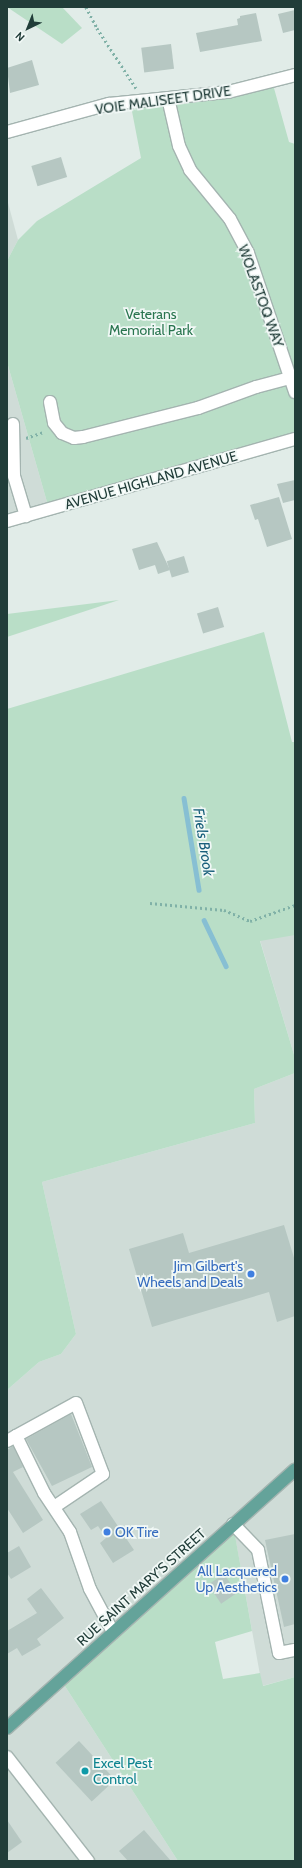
<!DOCTYPE html>
<html>
<head>
<meta charset="utf-8">
<style>
	body { margin:0 }
	#map { position:relative; width:302px; height:1868px; overflow:hidden; background:#e1ece8; font-family:Cabin,sans-serif }
	div>[style] { position:absolute }
	.built>* { inset:0; background:#cfdcd7 }
	.green>* { inset:0; background:#b9dec7 }
	.stream>* { height:4.5px; margin:-2.25px; padding:0 2.25px; transform-origin:2.25px; border-radius:2.25px; background:#87bfd3 }
	.building>* { inset:0; background:#b6c7c2; transform-origin:0 0 }
	.path>* { height:2.5px; margin-top:-1.25px; transform-origin:0; background:repeating-linear-gradient(90deg,#80b1a7 0 2px,transparent 0 5px) }
	.roads { filter:drop-shadow(1px 0 #a4b4b0) drop-shadow(-1px 0 #a4b4b0) drop-shadow(0 1px #a4b4b0) drop-shadow(0 -1px #a4b4b0) }
	.minor>* { height:12px; margin:-6px; padding:0 6px; transform-origin:6px; border-radius:6px; background:#fff }
	.major>* { height:12px; margin:-6px; padding:0 6px; transform-origin:6px; border-radius:6px; background:#64a39a }
	.dots>* { width:11px; height:11px; translate:-50% -50%; box-sizing:border-box; border:2px solid #f1f8f6; border-radius:50% }
	span { translate:-50% -50%; white-space:nowrap; text-align:center; line-height:1.15; -webkit-text-stroke:3.5px #f1f8f6; paint-order:stroke }
	.street-label { font-size:14px; color:#213d39 }
	.park-label { font-size:14px; color:#29754f }
	.shop-label { font-size:14px; color:#366cbe }
	.right { translate:-100% -50%; text-align:right }
	.left { translate:0 -50%; text-align:left }
	.culture-label { font-size:14px; color:#0d838f }
	.water-label { font-size:15px; color:#195f7b; font-style:italic }
	.frame { position:absolute; inset:0; border:8px solid #213d39; pointer-events:none }
	.north { position:absolute; left:8px; top:8px; width:40px; height:40px; -webkit-text-stroke:3px #f1f8f6; paint-order:stroke; rotate:223deg; font-size:11px; font-weight:700; line-height:16px; text-align:center; color:#213d39 }
	.north::after { content:''; display:block; margin:auto; width:14px; height:18px; background:#213d39; clip-path:polygon(50% 0,100% 100%,50% 72%,0 100%) }
</style>
</head>
<body>
<div id="map">
	<div class="built">
		<i style="clip-path:polygon(7px 199px,18px 240px,7px 261px)"></i>
		<i style="clip-path:polygon(7px 362px,49px 509px,7px 521px)"></i>
		<i style="clip-path:polygon(295px 934px,295px 1058px,260px 940px)"></i>
		<i style="clip-path:polygon(295px 1073px,295px 1677px,262px 1686px,233px 1525px,61px 1680px,178px 1861px,7px 1861px,7px 1390px,39px 1362px,61px 1354px,76px 1334px,42px 1182px,255px 1123px,254px 1089px)"></i>
	</div>
	<div class="green">
		<i style="clip-path:polygon(7px 7px,62px 7px,82px 28px,62px 44px)"></i>
		<i style="clip-path:polygon(272px 81px,289px 142px,295px 144px,295px 439px,49px 509px,7px 362px,7px 261px,18px 240px,37px 221px,141px 158px,130px 101px)"></i>
		<i style="clip-path:polygon(119px 600px,7px 637px,7px 614px)"></i>
		<i style="clip-path:polygon(264px 632px,292px 742px,295px 742px,295px 935px,260px 941px,295px 1058px,295px 1073px,254px 1089px,255px 1123px,42px 1182px,76px 1334px,61px 1354px,39px 1362px,7px 1390px,7px 709px)"></i>
		<i style="clip-path:polygon(233px 1524px,252px 1631px,215px 1642px,223px 1679px,260px 1673px,263px 1686px,295px 1677px,295px 1861px,178px 1861px,61px 1680px)"></i>
	</div>
	<div class="stream">
		<i style="left:184px;top:798px;width:93px;rotate:80.7deg"></i>
		<i style="left:204px;top:920px;width:51px;rotate:64.4deg"></i>
	</div>
	<div class="building">
		<i style="clip-path:polygon(295px 10px,295px 30px,283px 33px,278px 14px)"></i>
		<i style="clip-path:polygon(256px 13px,262px 41px,200px 52px,196px 33px,238px 25px,237px 19px,240px 18px,240px 16px)"></i>
		<i style="left:171px;top:44px;width:25px;height:30px;rotate:83deg"></i>
		<i style="clip-path:polygon(32px 60px,39px 85px,10px 93px,7px 68px)"></i>
		<i style="left:61px;top:157px;width:21px;height:31px;rotate:73deg"></i>
		<i style="clip-path:polygon(295px 480px,295px 500px,283px 503px,277px 484px)"></i>
		<i style="clip-path:polygon(279px 497px,292px 539px,267px 547px,258px 519px,255px 520px,250px 505px)"></i>
		<i style="clip-path:polygon(157px 542px,170px 570px,158px 574px,155px 565px,139px 570px,132px 549px)"></i>
		<i style="left:184px;top:556px;width:17px;height:18px;rotate:73deg"></i>
		<i style="left:218px;top:607px;width:21px;height:22px;rotate:73deg"></i>
		<i style="clip-path:polygon(284px 1225px,295px 1261px,295px 1316px,277px 1322px,269px 1292px,152px 1327px,129px 1249px,183px 1233px,189px 1253px)"></i>
		<i style="clip-path:polygon(71px 1414px,92px 1467px,52px 1486px,26px 1439px)"></i>
		<i style="clip-path:polygon(13px 1446px,23px 1467px,13px 1472px,43px 1520px,23px 1533px,7px 1508px,7px 1450px)"></i>
		<i style="clip-path:polygon(101px 1501px,134px 1550px,113px 1563px,100px 1543px,106px 1538px,98px 1526px,91px 1530px,80px 1514px)"></i>
		<i style="clip-path:polygon(295px 1534px,295px 1624px,284px 1627px,265px 1540px)"></i>
		<i style="clip-path:polygon(19px 1546px,31px 1567px,11px 1579px,7px 1573px,7px 1553px)"></i>
		<i style="left:224px;top:1574px;width:23px;height:19px;rotate:56deg"></i>
		<i style="clip-path:polygon(41px 1588px,64px 1618px,37px 1639px,41px 1645px,22px 1656px,17px 1648px,7px 1654px,7px 1631px,37px 1613px,27px 1599px)"></i>
		<i style="left:79px;top:1741px;width:53px;height:32px;rotate:47deg"></i>
		<i style="clip-path:polygon(7px 1820px,22px 1842px,7px 1853px)"></i>
		<i style="clip-path:polygon(144px 1830px,171px 1861px,128px 1861px,119px 1851px)"></i>
	</div>
	<div class="path">
		<i style="left:86px;top:7px;width:24px;rotate:62deg"></i>
		<i style="left:97px;top:28px;width:72px;rotate:57deg"></i>
		<i style="left:26px;top:438px;width:18px;rotate:-19deg"></i>
		<i style="left:150px;top:903px;width:74px;rotate:5.4deg"></i>
		<i style="left:224px;top:910px;width:28px;rotate:23deg"></i>
		<i style="left:250px;top:921px;width:48px;rotate:-19.6deg"></i>
	</div>
	<div class="roads">
		<div class="minor">
			<i style="left:168px;top:98px;width:49px;rotate:77.1deg"></i>
			<i style="left:179px;top:146px;width:26px;rotate:65deg"></i>
			<i style="left:190px;top:170px;width:63px;rotate:50.8deg"></i>
			<i style="left:230px;top:219px;width:38px;rotate:62deg"></i>
			<i style="left:248px;top:253px;width:147px;rotate:71.3deg"></i>
			<i style="left:7px;top:132px;width:106px;rotate:-15.4deg"></i>
			<i style="left:109px;top:104px;width:120px;rotate:-5.8deg"></i>
			<i style="left:228px;top:92px;width:69px;rotate:-14.2deg"></i>
			<i style="left:50px;top:402px;width:21px;rotate:79deg"></i>
			<i style="left:54px;top:423px;width:13px;rotate:51deg"></i>
			<i style="left:62px;top:433px;width:13px;rotate:23deg"></i>
			<i style="left:74px;top:438px;width:9px;rotate:-6deg"></i>
			<i style="left:83px;top:437px;width:119px;rotate:-14.2deg"></i>
			<i style="left:198px;top:408px;width:62px;rotate:-19.9deg"></i>
			<i style="left:256px;top:387px;width:35px;rotate:-15deg"></i>
			<i style="left:13px;top:424px;width:52px;rotate:88.9deg"></i>
			<i style="left:14px;top:476px;width:42px;rotate:73.3deg"></i>
			<i style="left:7px;top:521px;width:299px;rotate:-15.9deg"></i>
			<i style="left:16px;top:1436px;width:68px;rotate:-28.8deg"></i>
			<i style="left:76px;top:1403px;width:76px;rotate:69.2deg"></i>
			<i style="left:103px;top:1474px;width:59px;rotate:146deg"></i>
			<i style="left:7px;top:1441px;width:10px;rotate:-29deg"></i>
			<i style="left:16px;top:1436px;width:64px;rotate:63.8deg"></i>
			<i style="left:44px;top:1493px;width:47px;rotate:56.3deg"></i>
			<i style="left:70px;top:1532px;width:60px;rotate:70.7deg"></i>
			<i style="left:90px;top:1589px;width:49px;rotate:61.9deg"></i>
			<i style="left:233px;top:1524px;width:36px;rotate:46deg"></i>
			<i style="left:258px;top:1550px;width:105px;rotate:78.5deg"></i>
			<i style="left:279px;top:1653px;width:16px;rotate:-11deg"></i>
			<i style="left:7px;top:1757px;width:132px;rotate:52.1deg"></i>
		</div>
		<div class="major">
			<i style="left:7px;top:1728px;width:387px;rotate:-41.9deg"></i>
		</div>
	</div>
	<div class="dots">
		<i style="left:251px;top:1274px;background:#3f7fe0"></i>
		<i style="left:107px;top:1532px;background:#3f7fe0"></i>
		<i style="left:285px;top:1579px;background:#3f7fe0"></i>
		<i style="left:85px;top:1771px;background:#0f9aa8"></i>
	</div>
	<div class="street-label">
		<span style="left:163px;top:100px;rotate:-8deg">VOIE MALISEET DRIVE</span>
		<span style="left:261px;top:296px;rotate:70deg">WOLASTOQ WAY</span>
		<span style="left:151px;top:480px;rotate:-16deg">AVENUE HIGHLAND AVENUE</span>
		<span style="left:141px;top:1587px;rotate:-42deg">RUE SAINT MARY'S STREET</span>
	</div>
	<div class="park-label">
		<span style="left:151px;top:322px">Veterans<br>Memorial Park</span>
	</div>
	<div class="shop-label">
		<span class="right" style="left:243px;top:1274px">Jim Gilbert's<br>Wheels and Deals</span>
		<span class="left" style="left:115px;top:1532px">OK Tire</span>
		<span class="right" style="left:277px;top:1579px">All Lacquered<br>Up Aesthetics</span>
	</div>
	<div class="culture-label">
		<span class="left" style="left:93px;top:1771px">Excel Pest<br>Control</span>
	</div>
	<div class="water-label">
		<span style="left:203px;top:842px;rotate:81deg">Friels Brook</span>
	</div>
	<div class="frame"></div>
	<div class="north">N</div>
</div>
</body>
</html>
